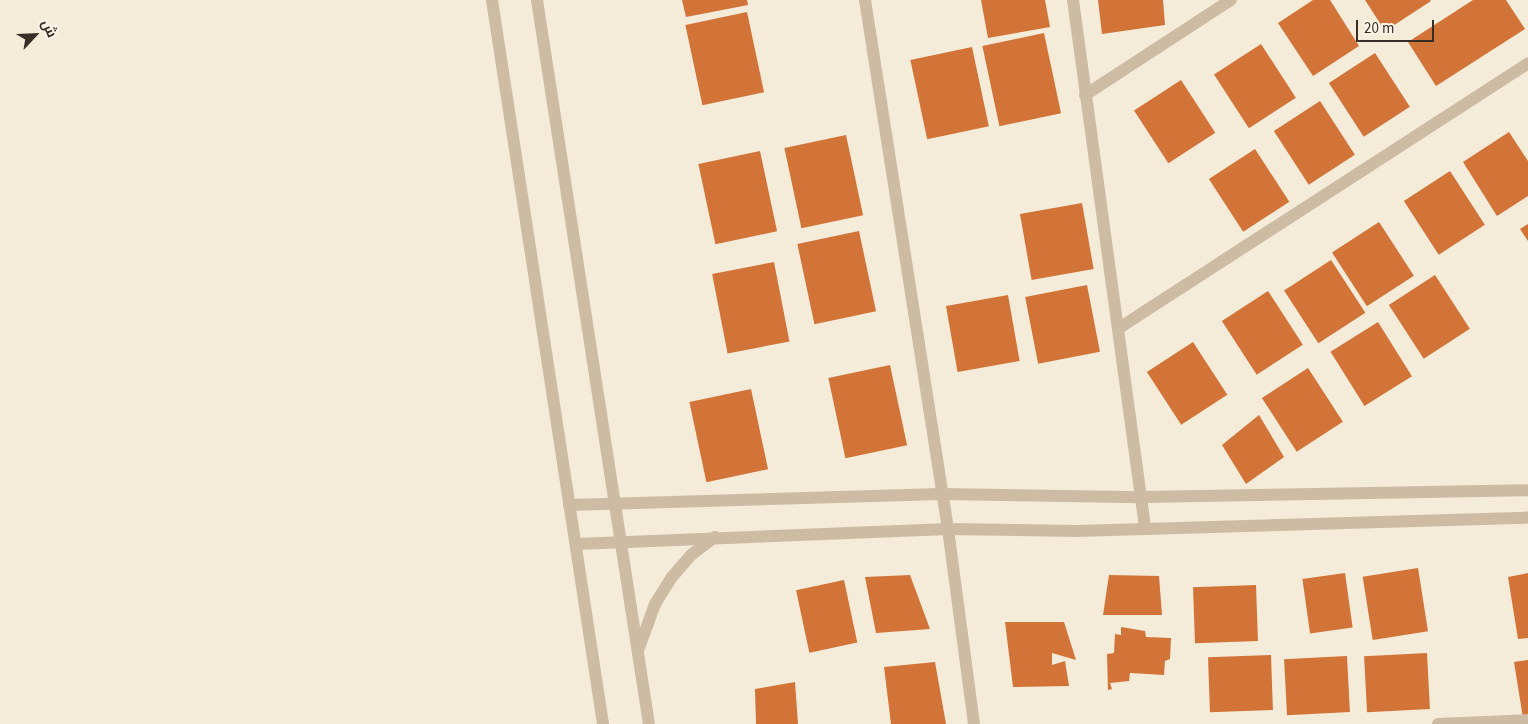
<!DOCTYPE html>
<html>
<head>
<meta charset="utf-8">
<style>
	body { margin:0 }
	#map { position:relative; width:1528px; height:724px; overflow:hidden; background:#f4ebd9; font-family:"Source Sans 3",Cairo,sans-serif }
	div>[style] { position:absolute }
	.building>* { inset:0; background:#d27338; transform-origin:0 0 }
	.minor>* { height:12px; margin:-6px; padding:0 6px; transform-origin:6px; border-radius:6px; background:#cdbca3 }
	.tertiary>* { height:12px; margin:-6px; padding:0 6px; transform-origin:6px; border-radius:6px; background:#cdbca3 }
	span { translate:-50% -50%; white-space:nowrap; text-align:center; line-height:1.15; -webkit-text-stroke:4px #fbf4e5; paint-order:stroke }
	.north { position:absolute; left:10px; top:10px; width:50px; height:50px; -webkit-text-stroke:4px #fbf4e5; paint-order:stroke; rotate:65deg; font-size:14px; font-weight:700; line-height:20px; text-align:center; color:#372e26 }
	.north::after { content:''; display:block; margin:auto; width:18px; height:22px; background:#372e26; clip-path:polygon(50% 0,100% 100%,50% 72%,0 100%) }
	.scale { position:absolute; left:1356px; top:20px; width:78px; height:22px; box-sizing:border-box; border:2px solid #372e26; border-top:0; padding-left:6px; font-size:15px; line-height:18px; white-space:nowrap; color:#372e26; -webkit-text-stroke:4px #fbf4e5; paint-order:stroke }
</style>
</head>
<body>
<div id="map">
	<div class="building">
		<i style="clip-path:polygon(682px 0,747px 0,748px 5px,686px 17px)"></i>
		<i style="clip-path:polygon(981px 0,1045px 0,1050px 27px,988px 38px)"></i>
		<i style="clip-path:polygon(1098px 0,1163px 0,1165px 25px,1102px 34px)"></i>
		<i style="clip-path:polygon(1313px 0,1330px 0,1359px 46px,1313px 76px,1278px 23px)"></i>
		<i style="clip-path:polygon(1365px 0,1430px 0,1431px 1px,1385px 31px)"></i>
		<i style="clip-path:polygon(1473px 0,1506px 0,1525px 29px,1436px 86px,1408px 42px)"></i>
		<i style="left:747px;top:12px;width:82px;height:63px;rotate:78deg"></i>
		<i style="left:1044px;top:33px;width:82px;height:63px;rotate:78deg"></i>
		<i style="left:1261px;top:44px;width:64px;height:56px;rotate:57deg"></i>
		<i style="left:972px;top:47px;width:81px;height:63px;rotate:78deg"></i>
		<i style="left:1375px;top:53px;width:64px;height:55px;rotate:57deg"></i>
		<i style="left:1181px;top:80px;width:63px;height:56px;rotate:57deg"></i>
		<i style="left:1320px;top:101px;width:64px;height:55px;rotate:57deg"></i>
		<i style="clip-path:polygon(1509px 132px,1528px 161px,1528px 196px,1497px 216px,1463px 162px)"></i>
		<i style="left:846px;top:135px;width:82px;height:63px;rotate:78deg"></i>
		<i style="left:1255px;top:149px;width:63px;height:55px;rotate:57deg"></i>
		<i style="left:760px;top:151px;width:82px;height:63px;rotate:78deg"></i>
		<i style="left:1450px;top:171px;width:64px;height:55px;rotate:57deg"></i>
		<i style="left:1082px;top:203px;width:67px;height:63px;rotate:80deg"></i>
		<i style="left:1379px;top:222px;width:64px;height:56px;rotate:57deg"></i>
		<i style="clip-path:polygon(1528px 224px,1528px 241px,1520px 229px)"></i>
		<i style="left:859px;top:231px;width:82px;height:63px;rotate:78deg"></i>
		<i style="left:1331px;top:260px;width:63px;height:56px;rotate:57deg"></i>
		<i style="left:774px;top:262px;width:81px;height:63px;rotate:79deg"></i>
		<i style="left:1435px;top:275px;width:64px;height:55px;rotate:57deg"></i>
		<i style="left:1087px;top:285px;width:68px;height:63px;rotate:79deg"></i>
		<i style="left:1268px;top:291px;width:64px;height:55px;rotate:57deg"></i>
		<i style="left:1008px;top:295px;width:67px;height:63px;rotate:80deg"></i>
		<i style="left:1378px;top:322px;width:64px;height:56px;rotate:58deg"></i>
		<i style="left:1193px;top:342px;width:63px;height:55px;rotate:57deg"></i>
		<i style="left:890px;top:365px;width:82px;height:63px;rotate:78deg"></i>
		<i style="left:1308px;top:368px;width:64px;height:55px;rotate:57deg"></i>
		<i style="left:751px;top:389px;width:82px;height:63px;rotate:78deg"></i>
		<i style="clip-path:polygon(1259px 415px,1284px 457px,1246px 484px,1222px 445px)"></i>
		<i style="left:1418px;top:568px;width:64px;height:56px;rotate:81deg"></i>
		<i style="left:1345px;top:573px;width:55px;height:43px;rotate:82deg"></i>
		<i style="clip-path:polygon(1528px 573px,1528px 638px,1518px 639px,1508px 577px)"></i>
		<i style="clip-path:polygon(910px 575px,930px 629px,876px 633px,865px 577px)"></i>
		<i style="clip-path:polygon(1109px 575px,1159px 576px,1162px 615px,1103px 615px)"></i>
		<i style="left:844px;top:580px;width:64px;height:49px;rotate:78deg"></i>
		<i style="left:1256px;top:585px;width:56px;height:63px;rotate:88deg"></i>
		<i style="clip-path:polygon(1005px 622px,1064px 622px,1076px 660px,1052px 653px,1052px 665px,1065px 661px,1069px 686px,1013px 687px)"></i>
		<i style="clip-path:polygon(1121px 627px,1145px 631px,1146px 637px,1171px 638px,1170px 659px,1165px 661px,1164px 675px,1130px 673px,1129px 681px,1110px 683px,1112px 689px,1108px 690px,1107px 654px,1114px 653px,1115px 634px,1121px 635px)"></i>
		<i style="left:1427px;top:653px;width:56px;height:63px;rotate:87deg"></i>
		<i style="left:1271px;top:655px;width:55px;height:63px;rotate:88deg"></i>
		<i style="left:1347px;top:656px;width:56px;height:63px;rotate:87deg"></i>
		<i style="clip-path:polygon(1528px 660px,1528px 724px,1524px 724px,1514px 662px)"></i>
		<i style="clip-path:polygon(935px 662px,946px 724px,891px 724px,884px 667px)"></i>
		<i style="clip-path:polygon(795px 682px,798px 724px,756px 724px,755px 689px)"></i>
	</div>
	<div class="minor">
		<i style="left:865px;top:0;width:535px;rotate:81.08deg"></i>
		<i style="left:948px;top:529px;width:197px;rotate:82.4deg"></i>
		<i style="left:1073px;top:0;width:532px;rotate:82.22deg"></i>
		<i style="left:1085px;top:95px;width:174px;rotate:-33.1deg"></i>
		<i style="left:1119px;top:328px;width:487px;rotate:-32.9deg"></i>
		<i style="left:569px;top:505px;width:372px;rotate:-1.7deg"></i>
		<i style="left:941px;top:494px;width:202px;rotate:0.9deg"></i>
		<i style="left:1143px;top:497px;width:385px;rotate:-1deg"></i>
		<i style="left:577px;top:544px;width:371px;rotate:-2.3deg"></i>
		<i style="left:948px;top:529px;width:129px;rotate:0.9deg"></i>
		<i style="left:1077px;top:531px;width:451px;rotate:-1.7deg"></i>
		<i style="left:1438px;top:724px;width:90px;rotate:-2.5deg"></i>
	</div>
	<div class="tertiary">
		<i style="left:492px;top:0;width:732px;rotate:81.28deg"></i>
		<i style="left:537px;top:0;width:733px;rotate:81.21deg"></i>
		<i style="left:639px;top:648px;width:47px;rotate:-70deg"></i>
		<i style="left:655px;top:604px;width:32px;rotate:-58deg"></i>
		<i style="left:672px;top:577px;width:29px;rotate:-49deg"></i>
		<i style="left:691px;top:555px;width:30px;rotate:-37deg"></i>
	</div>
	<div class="north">ش</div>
	<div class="scale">20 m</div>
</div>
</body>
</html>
